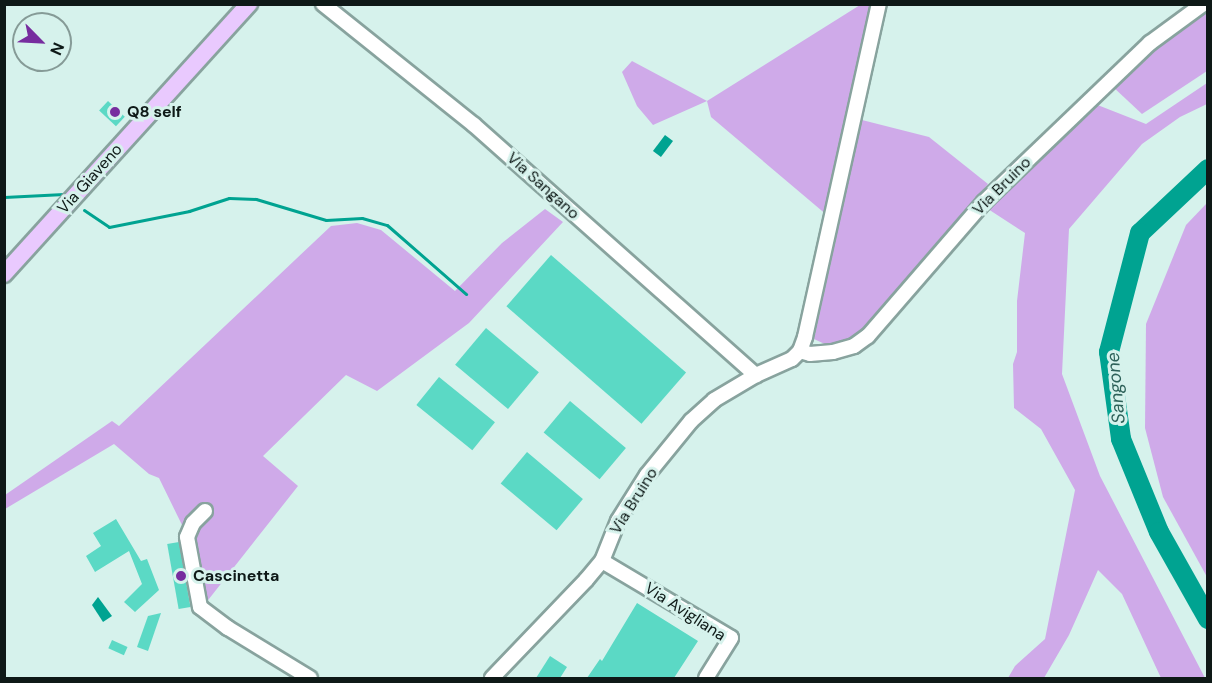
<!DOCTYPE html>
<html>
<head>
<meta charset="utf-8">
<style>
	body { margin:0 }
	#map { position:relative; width:1212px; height:683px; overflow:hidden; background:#d6f2ec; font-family:"DM Sans",sans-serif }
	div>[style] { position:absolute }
	.green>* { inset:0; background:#cfaae9 }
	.water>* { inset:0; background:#00a391; transform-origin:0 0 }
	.stream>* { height:3px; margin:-1.5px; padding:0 1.5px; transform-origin:1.5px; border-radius:1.5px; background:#00a391 }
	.river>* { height:20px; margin:-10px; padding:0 10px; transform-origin:10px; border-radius:10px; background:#00a391 }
	.building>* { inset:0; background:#5bd9c5; transform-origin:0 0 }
	.roads { filter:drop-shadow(2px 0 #88a39e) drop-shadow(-2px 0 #88a39e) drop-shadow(0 2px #88a39e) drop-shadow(0 -2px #88a39e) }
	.minor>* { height:14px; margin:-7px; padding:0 7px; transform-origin:7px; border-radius:7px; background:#fff }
	.major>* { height:16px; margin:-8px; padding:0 8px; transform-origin:8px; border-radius:8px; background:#e9c9fe }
	.dots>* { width:16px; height:16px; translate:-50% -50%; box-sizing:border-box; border:3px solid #d6f2ec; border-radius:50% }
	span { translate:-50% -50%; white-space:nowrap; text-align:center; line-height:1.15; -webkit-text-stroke:6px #d6f2ec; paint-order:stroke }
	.poi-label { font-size:16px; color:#0e1917; font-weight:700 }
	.left { translate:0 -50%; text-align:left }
	.street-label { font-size:16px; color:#0e1917 }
	.water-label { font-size:18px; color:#2d6159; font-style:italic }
	.frame { position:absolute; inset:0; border:6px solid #0e1917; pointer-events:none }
	.north { position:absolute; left:12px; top:12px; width:60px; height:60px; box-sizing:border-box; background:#d6f2ec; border:2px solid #869b97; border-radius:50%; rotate:114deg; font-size:16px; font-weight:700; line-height:24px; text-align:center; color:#0e1917 }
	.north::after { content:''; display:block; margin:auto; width:21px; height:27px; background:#772d9f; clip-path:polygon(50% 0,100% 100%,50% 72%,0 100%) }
</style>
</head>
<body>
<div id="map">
	<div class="green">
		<i style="clip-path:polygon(860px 5px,872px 5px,828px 216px,711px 117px,707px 101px,653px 125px,637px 106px,622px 72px,632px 61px,707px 101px)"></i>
		<i style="clip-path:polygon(1207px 10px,1207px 71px,1142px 114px,1112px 86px,1161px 41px)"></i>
		<i style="clip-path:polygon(1207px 83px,1207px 104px,1180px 117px,1142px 144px,1069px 229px,1062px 374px,1100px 476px,1205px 678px,1161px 678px,1122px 594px,1098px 570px,1069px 635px,1044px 678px,1008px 678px,1015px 666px,1045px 639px,1075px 490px,1041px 429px,1014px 408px,1013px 364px,1017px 352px,1017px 301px,1025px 233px,988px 209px,1095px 104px,1146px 124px)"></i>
		<i style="clip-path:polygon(862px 120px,929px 137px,988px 184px,866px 333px,853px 342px,831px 347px,814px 339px)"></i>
		<i style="clip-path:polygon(1207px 203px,1207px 577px,1163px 497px,1145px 428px,1146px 324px,1186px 225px)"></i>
		<i style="clip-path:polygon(545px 209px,563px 222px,469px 323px,377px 391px,346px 375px,263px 456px,298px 486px,205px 604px,191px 535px,182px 525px,159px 478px,149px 474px,114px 444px,5px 509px,5px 495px,112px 421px,119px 426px,331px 226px,357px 223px,381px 230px,455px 291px,502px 243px)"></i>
	</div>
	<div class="water">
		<i style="left:665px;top:135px;width:10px;height:20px;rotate:37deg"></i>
		<i style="clip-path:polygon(98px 597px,112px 616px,103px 622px,92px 605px)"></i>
	</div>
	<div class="stream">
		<i style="left:4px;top:197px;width:60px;rotate:-2.9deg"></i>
		<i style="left:84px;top:210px;width:30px;rotate:34deg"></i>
		<i style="left:109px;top:227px;width:82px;rotate:-11.3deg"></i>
		<i style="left:189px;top:211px;width:42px;rotate:-18deg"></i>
		<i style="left:229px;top:198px;width:27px;rotate:2deg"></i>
		<i style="left:256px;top:199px;width:73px;rotate:16.7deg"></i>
		<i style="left:326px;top:220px;width:36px;rotate:-3deg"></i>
		<i style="left:362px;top:218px;width:26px;rotate:16deg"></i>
		<i style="left:387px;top:225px;width:105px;rotate:41.1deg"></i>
	</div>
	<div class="river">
		<i style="left:1208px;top:169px;width:93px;rotate:136.7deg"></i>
		<i style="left:1140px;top:233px;width:123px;rotate:104.6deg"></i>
		<i style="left:1109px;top:352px;width:88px;rotate:82.1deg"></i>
		<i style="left:1121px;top:439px;width:100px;rotate:67.8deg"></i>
		<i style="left:1159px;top:532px;width:100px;rotate:60.6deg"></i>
	</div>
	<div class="building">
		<i style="left:108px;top:101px;width:23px;height:13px;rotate:43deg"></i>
		<i style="left:551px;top:255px;width:179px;height:68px;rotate:41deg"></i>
		<i style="left:486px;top:328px;width:69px;height:48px;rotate:40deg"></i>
		<i style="left:439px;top:377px;width:72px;height:36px;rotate:39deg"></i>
		<i style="left:570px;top:401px;width:73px;height:41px;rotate:40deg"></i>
		<i style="left:527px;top:452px;width:73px;height:41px;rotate:40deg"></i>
		<i style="clip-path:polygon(116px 519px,141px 561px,147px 559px,159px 590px,135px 612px,124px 602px,142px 584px,129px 551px,95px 572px,86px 556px,101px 546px,93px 533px)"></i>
		<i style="left:179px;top:542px;width:66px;height:12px;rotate:80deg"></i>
		<i style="clip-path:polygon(637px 603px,698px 641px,674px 678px,587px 678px,600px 659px,602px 661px)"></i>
		<i style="clip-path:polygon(161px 613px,148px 651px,137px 647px,148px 616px)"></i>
		<i style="left:112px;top:640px;width:17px;height:9px;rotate:24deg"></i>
		<i style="clip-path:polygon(550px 656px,567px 667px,560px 678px,536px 678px)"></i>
	</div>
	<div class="roads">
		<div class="minor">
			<i style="left:323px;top:4px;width:193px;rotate:38.7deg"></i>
			<i style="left:474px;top:125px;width:377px;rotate:41.6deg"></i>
			<i style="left:800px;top:351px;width:15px;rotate:-70deg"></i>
			<i style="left:805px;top:337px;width:341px;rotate:-77.5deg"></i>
			<i style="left:205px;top:511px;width:17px;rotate:135deg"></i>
			<i style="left:193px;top:523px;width:15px;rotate:113deg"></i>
			<i style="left:187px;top:537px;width:71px;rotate:79.5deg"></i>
			<i style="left:200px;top:607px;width:35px;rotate:37deg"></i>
			<i style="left:228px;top:628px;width:96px;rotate:31.4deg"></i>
			<i style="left:602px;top:561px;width:150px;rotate:30.8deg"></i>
			<i style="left:731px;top:638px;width:47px;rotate:122deg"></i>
			<i style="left:492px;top:678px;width:136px;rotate:-46.2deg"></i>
			<i style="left:586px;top:580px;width:25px;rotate:-50deg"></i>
			<i style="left:602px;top:561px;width:43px;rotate:-68.2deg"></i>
			<i style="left:618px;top:521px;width:54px;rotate:-57.8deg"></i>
			<i style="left:647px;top:475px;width:70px;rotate:-50.8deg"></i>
			<i style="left:691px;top:421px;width:31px;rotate:-42deg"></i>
			<i style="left:714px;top:400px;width:49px;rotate:-30.8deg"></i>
			<i style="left:756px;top:375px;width:39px;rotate:-24deg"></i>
			<i style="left:792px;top:359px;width:11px;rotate:-45deg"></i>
			<i style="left:800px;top:351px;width:10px;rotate:17deg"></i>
			<i style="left:810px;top:354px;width:23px;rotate:-5deg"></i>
			<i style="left:833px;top:352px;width:22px;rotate:-16deg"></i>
			<i style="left:854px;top:346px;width:17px;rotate:-36deg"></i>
			<i style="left:868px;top:336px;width:177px;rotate:-49.1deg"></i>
			<i style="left:984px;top:202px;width:230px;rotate:-43.8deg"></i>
			<i style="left:1150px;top:43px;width:66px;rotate:-36.3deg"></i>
		</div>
		<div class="major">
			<i style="left:4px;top:274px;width:365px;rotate:-47.8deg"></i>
		</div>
	</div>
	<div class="dots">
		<i style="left:115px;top:112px;background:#772d9f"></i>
		<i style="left:181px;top:576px;background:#772d9f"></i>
	</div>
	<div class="poi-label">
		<span class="left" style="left:127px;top:112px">Q8 self</span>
		<span class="left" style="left:193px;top:576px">Cascinetta</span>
	</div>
	<div class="street-label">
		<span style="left:90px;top:179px;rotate:-48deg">Via Giaveno</span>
		<span style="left:543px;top:186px;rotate:42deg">Via Sangano</span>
		<span style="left:1002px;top:186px;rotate:-45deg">Via Bruino</span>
		<span style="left:634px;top:501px;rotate:-58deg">Via Bruino</span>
		<span style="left:685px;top:612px;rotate:33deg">Via Avigliana</span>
	</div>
	<div class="water-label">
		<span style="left:1116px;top:388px;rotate:-95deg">Sangone</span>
	</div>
	<div class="frame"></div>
	<div class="north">N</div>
</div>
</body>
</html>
